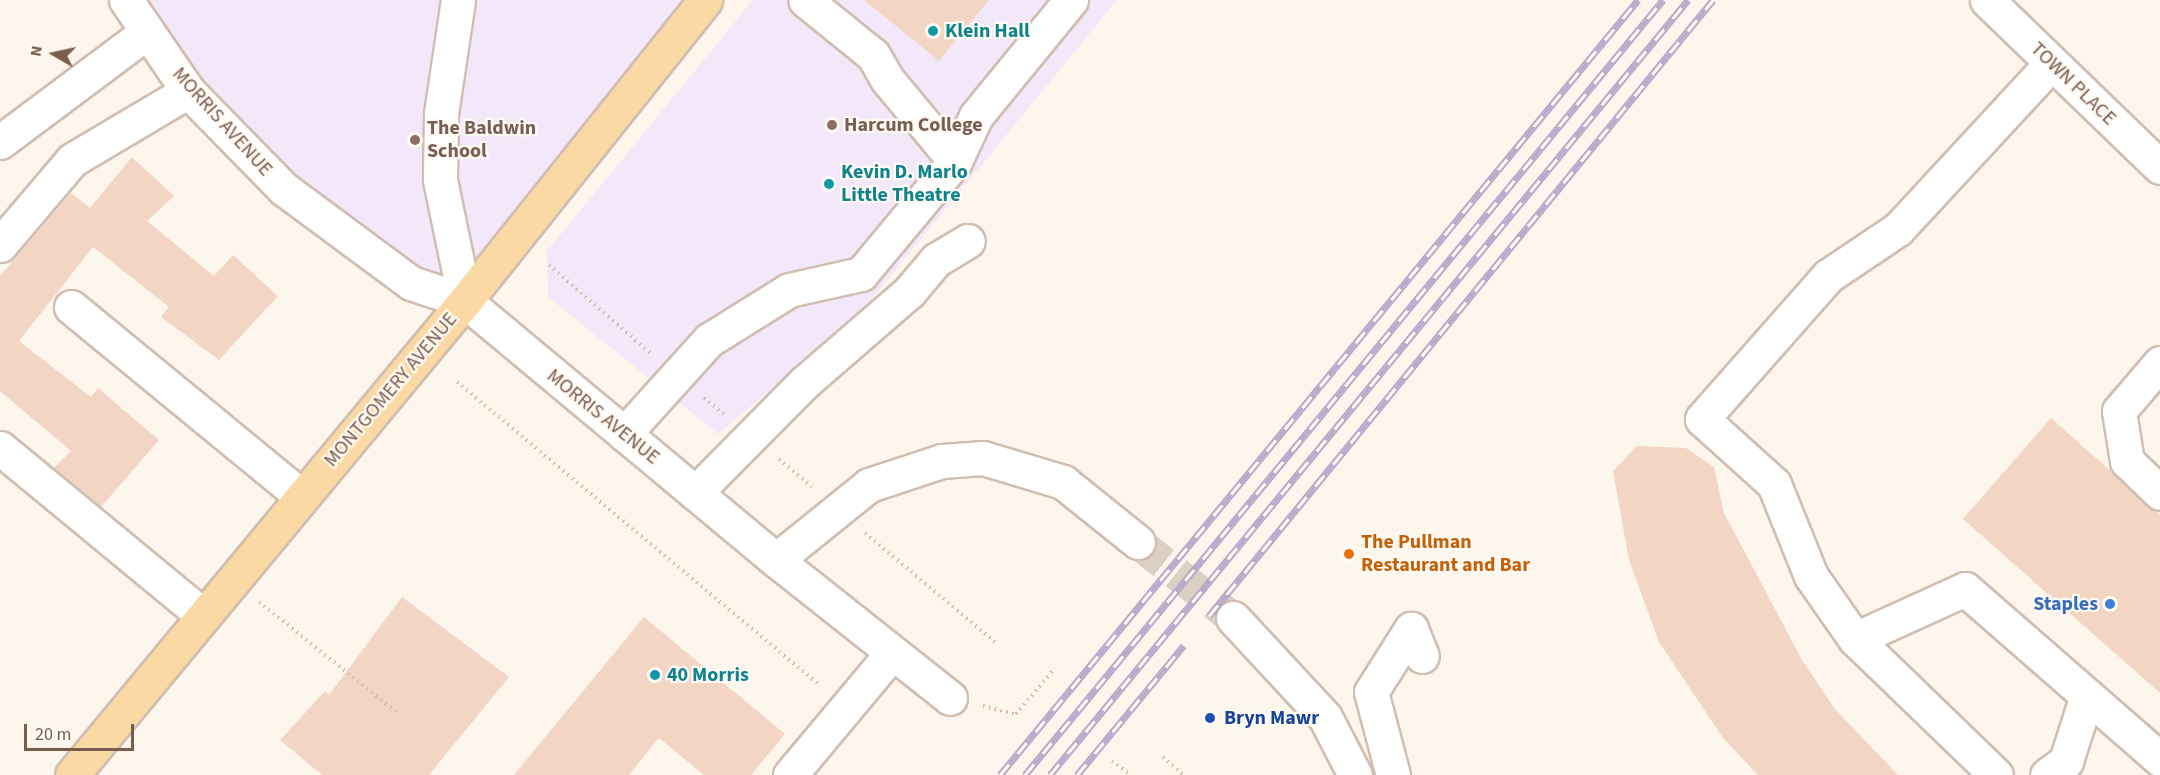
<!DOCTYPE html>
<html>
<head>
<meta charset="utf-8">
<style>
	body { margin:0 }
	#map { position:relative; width:2160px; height:775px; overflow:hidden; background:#fdf6ec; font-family:"Source Sans 3",sans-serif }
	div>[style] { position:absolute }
	.education>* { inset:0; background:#f3e8fa }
	.building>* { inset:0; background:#f3d5c3 }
	.minor-tunnel>* { height:33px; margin-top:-16.5px; transform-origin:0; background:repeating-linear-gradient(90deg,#dcd0c4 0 33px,transparent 0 49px) }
	.path>* { height:4px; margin-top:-2px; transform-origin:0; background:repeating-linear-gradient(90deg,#d9b8a5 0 1.5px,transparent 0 6px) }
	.roads { filter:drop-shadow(2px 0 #d1beb0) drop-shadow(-2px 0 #d1beb0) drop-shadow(0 2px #d1beb0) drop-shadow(0 -2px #d1beb0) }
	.minor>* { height:33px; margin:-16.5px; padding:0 16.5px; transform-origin:16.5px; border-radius:16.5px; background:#fff }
	.major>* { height:33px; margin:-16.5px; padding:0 16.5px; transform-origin:16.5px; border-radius:16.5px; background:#fbd9a5 }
	.rail>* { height:7px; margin-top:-3.5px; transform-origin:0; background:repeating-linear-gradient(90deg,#fffaf3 0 14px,#b9a8c9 0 28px); box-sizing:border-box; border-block:2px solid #b9a8c9 }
	.dots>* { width:16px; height:16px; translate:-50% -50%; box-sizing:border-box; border:3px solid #fffaf3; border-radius:50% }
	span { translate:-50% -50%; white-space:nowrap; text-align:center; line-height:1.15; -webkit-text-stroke:4.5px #fffaf3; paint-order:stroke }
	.culture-label { font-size:20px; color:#0d838f; font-weight:700 }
	.left { translate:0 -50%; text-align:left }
	.street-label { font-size:20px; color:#7a5c4d }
	.education-label { font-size:20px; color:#785e54; font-weight:700 }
	.food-label { font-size:20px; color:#c56008; font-weight:700 }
	.shop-label { font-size:20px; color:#366cbe; font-weight:700 }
	.right { translate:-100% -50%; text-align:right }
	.transit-label { font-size:20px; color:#164399; font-weight:700 }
	.north { position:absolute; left:24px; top:24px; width:60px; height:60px; -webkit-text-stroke:4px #fffaf3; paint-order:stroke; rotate:279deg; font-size:16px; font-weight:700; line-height:24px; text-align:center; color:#7a5c4d }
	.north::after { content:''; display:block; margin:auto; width:21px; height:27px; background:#7a5c4d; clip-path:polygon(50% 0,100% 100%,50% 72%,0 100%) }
	.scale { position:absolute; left:24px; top:724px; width:110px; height:27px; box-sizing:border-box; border:3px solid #7a5c4d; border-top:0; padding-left:8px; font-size:18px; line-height:21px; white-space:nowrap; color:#7a5c4d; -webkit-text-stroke:4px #fffaf3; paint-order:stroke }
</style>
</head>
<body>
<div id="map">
	<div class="education">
		<i style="clip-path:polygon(127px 0,705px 0,465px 301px,284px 189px)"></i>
		<i style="clip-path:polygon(753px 0,1117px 0,857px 317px,718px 434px,548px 297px,547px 251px)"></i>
	</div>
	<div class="building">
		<i style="clip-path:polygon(864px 0,989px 0,939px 61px)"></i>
		<i style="clip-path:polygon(132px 157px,174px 196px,147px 221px,214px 276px,233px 255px,278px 296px,219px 360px,161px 317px,169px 307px,93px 247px,19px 341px,91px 397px,98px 388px,159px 440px,101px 507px,54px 468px,71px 451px,0 391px,0 276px,71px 193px,90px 208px)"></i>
		<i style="clip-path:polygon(2051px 418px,2160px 515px,2160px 693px,1963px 519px)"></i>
		<i style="clip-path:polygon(1637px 446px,1686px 448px,1714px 467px,1724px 513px,1802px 660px,1834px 708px,1898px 775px,1758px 775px,1723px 738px,1659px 642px,1629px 560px,1613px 471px)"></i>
		<i style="clip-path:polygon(402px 597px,509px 677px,429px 775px,322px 775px,280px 740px,325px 691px,329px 695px)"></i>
		<i style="clip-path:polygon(644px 617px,785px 734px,751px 775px,704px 775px,659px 738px,629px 775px,514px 775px)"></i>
	</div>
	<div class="minor-tunnel">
		<i style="left:1138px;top:542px;width:122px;rotate:38.7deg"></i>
	</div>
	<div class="path">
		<i style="left:549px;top:265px;width:134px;rotate:41.1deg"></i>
		<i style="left:457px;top:382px;width:473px;rotate:39.9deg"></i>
		<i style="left:704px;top:398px;width:26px;rotate:39deg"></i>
		<i style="left:779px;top:459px;width:43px;rotate:40.3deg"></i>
		<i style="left:865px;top:533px;width:170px;rotate:40deg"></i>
		<i style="left:259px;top:602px;width:179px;rotate:38.7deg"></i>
		<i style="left:983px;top:706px;width:34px;rotate:14deg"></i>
		<i style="left:1016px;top:714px;width:60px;rotate:-49.7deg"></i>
		<i style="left:1163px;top:757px;width:28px;rotate:41deg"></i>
		<i style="left:1112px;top:761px;width:24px;rotate:36deg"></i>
	</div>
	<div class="roads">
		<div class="minor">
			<i style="left:126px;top:0;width:110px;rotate:55.7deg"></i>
			<i style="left:188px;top:91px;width:137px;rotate:45.6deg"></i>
			<i style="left:284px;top:189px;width:158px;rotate:36.5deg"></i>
			<i style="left:411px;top:283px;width:57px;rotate:18.4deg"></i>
			<i style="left:465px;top:301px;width:405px;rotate:39.8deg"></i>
			<i style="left:776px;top:560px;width:222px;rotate:38.4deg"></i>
			<i style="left:458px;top:0;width:115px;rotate:98.5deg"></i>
			<i style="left:441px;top:114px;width:66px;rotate:90.9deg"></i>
			<i style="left:440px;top:180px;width:124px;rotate:78.3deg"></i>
			<i style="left:1987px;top:0;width:240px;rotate:44deg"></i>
			<i style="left:0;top:142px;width:184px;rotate:-36.8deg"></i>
			<i style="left:955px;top:161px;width:50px;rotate:-65deg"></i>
			<i style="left:976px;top:116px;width:150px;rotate:-50.7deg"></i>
			<i style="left:0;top:245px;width:111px;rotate:-49.7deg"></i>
			<i style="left:72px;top:160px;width:135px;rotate:-30.7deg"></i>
			<i style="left:71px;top:307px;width:299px;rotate:39.4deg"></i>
			<i style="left:2160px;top:363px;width:63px;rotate:130.5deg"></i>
			<i style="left:2119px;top:411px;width:51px;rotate:80.9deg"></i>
			<i style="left:2127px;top:461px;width:46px;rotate:44.1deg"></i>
			<i style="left:624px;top:434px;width:127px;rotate:-47.9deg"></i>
			<i style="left:709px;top:340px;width:94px;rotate:-32deg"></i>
			<i style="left:789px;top:290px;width:74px;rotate:-12.5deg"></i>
			<i style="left:861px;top:274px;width:147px;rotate:-50.2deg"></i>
			<i style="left:955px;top:161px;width:107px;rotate:-129.7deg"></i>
			<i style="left:887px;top:79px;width:28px;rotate:-120deg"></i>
			<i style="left:873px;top:55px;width:87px;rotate:-141deg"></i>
			<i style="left:0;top:448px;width:264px;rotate:39.5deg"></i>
			<i style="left:695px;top:493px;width:156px;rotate:-45.3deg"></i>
			<i style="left:805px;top:382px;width:138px;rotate:-40.9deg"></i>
			<i style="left:909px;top:292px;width:42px;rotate:-49.8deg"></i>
			<i style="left:936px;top:260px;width:37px;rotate:-31deg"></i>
			<i style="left:776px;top:560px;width:119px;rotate:-38.9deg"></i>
			<i style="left:869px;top:485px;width:77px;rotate:-18.2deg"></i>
			<i style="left:942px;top:461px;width:41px;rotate:-4.2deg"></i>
			<i style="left:983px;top:458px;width:84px;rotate:16.7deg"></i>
			<i style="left:1063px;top:482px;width:96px;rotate:38.7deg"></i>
			<i style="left:1233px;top:618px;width:135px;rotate:47.1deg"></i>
			<i style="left:1325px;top:717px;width:65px;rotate:62.7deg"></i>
			<i style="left:1855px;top:639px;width:77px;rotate:-124.9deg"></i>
			<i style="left:1811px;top:576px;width:99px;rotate:-111.9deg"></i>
			<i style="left:1774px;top:484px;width:97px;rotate:-137.9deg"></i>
			<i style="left:1702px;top:419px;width:191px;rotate:-48.6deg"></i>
			<i style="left:1828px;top:276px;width:84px;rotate:-33.9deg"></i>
			<i style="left:1898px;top:229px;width:225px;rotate:-47.2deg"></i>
			<i style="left:790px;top:775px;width:159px;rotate:-50.1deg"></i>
			<i style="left:1393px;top:775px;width:86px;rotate:-104.8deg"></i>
			<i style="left:1371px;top:692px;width:75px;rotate:-57.6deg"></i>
			<i style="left:1411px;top:629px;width:29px;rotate:68deg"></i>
			<i style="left:1996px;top:775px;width:196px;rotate:-136deg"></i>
			<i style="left:1855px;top:639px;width:121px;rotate:-24.4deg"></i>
			<i style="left:1965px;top:589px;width:259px;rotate:41.1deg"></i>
			<i style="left:2047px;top:775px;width:24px;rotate:-36deg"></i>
			<i style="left:2066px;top:761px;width:69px;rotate:-72.3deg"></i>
		</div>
		<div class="major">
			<i style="left:72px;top:775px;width:616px;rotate:-50.34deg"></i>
			<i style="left:465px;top:301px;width:385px;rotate:-51.4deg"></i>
		</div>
	</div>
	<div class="rail">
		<i style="left:1209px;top:616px;width:796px;rotate:-50.71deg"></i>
		<i style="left:1000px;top:775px;width:1004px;rotate:-50.54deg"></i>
		<i style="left:1025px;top:775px;width:1004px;rotate:-50.54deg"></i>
		<i style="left:1050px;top:775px;width:1004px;rotate:-50.54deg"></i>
		<i style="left:1077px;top:775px;width:168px;rotate:-50.5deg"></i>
	</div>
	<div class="dots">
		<i style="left:933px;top:31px;background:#0f9aa8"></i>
		<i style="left:832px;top:125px;background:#8d6e63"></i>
		<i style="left:415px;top:140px;background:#8d6e63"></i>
		<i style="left:829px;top:184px;background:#0f9aa8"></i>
		<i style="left:1349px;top:554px;background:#e8710a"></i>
		<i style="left:2110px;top:604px;background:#3f7fe0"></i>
		<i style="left:655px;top:675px;background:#0f9aa8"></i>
		<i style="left:1210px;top:718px;background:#1a4fb4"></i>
	</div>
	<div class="culture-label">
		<span class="left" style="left:945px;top:31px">Klein Hall</span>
		<span class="left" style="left:841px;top:184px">Kevin D. Marlo<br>Little Theatre</span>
		<span class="left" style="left:667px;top:675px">40 Morris</span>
	</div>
	<div class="street-label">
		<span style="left:2073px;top:84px;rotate:44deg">TOWN PLACE</span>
		<span style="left:222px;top:122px;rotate:48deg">MORRIS AVENUE</span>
		<span style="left:391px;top:390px;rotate:-50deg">MONTGOMERY AVENUE</span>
		<span style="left:603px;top:417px;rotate:39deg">MORRIS AVENUE</span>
	</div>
	<div class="education-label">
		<span class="left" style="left:844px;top:125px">Harcum College</span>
		<span class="left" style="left:427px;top:140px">The Baldwin<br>School</span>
	</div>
	<div class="food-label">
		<span class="left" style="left:1361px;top:554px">The Pullman<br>Restaurant and Bar</span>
	</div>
	<div class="shop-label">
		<span class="right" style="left:2098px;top:604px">Staples</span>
	</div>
	<div class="transit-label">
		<span class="left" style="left:1224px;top:718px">Bryn Mawr</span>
	</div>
	<div class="north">N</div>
	<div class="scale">20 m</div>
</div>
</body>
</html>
